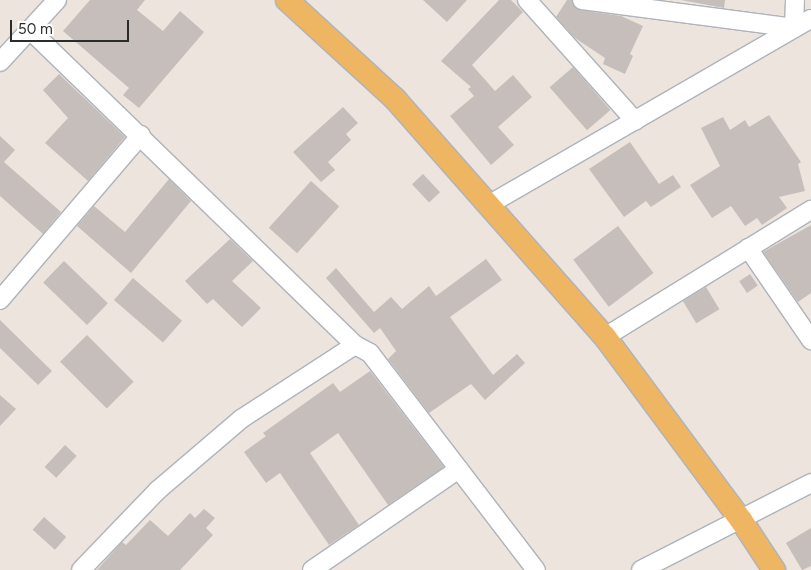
<!DOCTYPE html>
<html>
<head>
<meta charset="utf-8">
<style>
	body { margin:0 }
	#map { position:relative; width:811px; height:570px; overflow:hidden; background:#ede4de; font-family:Figtree,sans-serif }
	div>[style] { position:absolute }
	.building>* { inset:0; background:#c5beba; transform-origin:0 0 }
	.roads { filter:drop-shadow(1px 0 #aeb3bb) drop-shadow(-1px 0 #aeb3bb) drop-shadow(0 1px #aeb3bb) drop-shadow(0 -1px #aeb3bb) }
	.minor>* { height:18px; margin:-9px; padding:0 9px; transform-origin:9px; border-radius:9px; background:#fff }
	.major>* { height:22px; margin:-11px; padding:0 11px; transform-origin:11px; border-radius:11px; background:#eeb562 }
	span { translate:-50% -50%; white-space:nowrap; text-align:center; line-height:1.15; -webkit-text-stroke:4px #fff; paint-order:stroke }
	.scale { position:absolute; left:10px; top:20px; width:119px; height:22px; box-sizing:border-box; border:2px solid #2b2b2b; border-top:0; padding-left:6px; font-size:15px; line-height:18px; white-space:nowrap; color:#2b2b2b; -webkit-text-stroke:4px #fff; paint-order:stroke }
</style>
</head>
<body>
<div id="map">
	<div class="building">
		<i style="clip-path:polygon(90px 0,145px 0,137px 10px,163px 31px,180px 11px,204px 32px,139px 108px,123px 95px,129px 88px,63px 31px)"></i>
		<i style="clip-path:polygon(423px 0,467px 0,447px 22px)"></i>
		<i style="clip-path:polygon(499px 0,511px 0,523px 12px,472px 65px,495px 91px,513px 75px,532px 97px,498px 127px,514px 145px,491px 165px,450px 116px,474px 96px,468px 89px,471px 87px,441px 61px)"></i>
		<i style="clip-path:polygon(567px 0,572px 0,580px 10px,621px 16px,643px 26px,630px 54px,633px 56px,625px 74px,603px 64px,605px 58px,575px 38px,556px 17px)"></i>
		<i style="clip-path:polygon(681px 0,725px 0,724px 8px)"></i>
		<i style="left:573px;top:67px;width:57px;height:31px;rotate:49deg"></i>
		<i style="clip-path:polygon(59px 74px,125px 137px,88px 181px,45px 143px,68px 118px,43px 90px)"></i>
		<i style="clip-path:polygon(343px 107px,358px 123px,346px 134px,351px 140px,328px 162px,335px 170px,321px 182px,293px 152px)"></i>
		<i style="clip-path:polygon(769px 115px,801px 162px,798px 164px,805px 191px,779px 197px,787px 208px,762px 225px,757px 218px,745px 226px,731px 206px,712px 218px,690px 185px,720px 166px,701px 128px,723px 117px,730px 130px,745px 120px,749px 127px)"></i>
		<i style="clip-path:polygon(0 136px,15px 150px,4px 162px,61px 212px,43px 234px,0 196px)"></i>
		<i style="clip-path:polygon(630px 142px,659px 184px,673px 175px,681px 187px,651px 207px,646px 201px,624px 217px,589px 169px)"></i>
		<i style="left:423px;top:174px;width:25px;height:15px;rotate:47deg"></i>
		<i style="clip-path:polygon(169px 179px,191px 201px,131px 273px,77px 226px,94px 206px,125px 232px)"></i>
		<i style="left:311px;top:181px;width:38px;height:63px;rotate:42deg"></i>
		<i style="clip-path:polygon(811px 225px,811px 293px,798px 302px,763px 252px)"></i>
		<i style="left:618px;top:226px;width:59px;height:56px;rotate:53deg"></i>
		<i style="clip-path:polygon(230px 239px,253px 261px,232px 281px,261px 308px,242px 327px,213px 299px,207px 304px,185px 281px)"></i>
		<i style="clip-path:polygon(486px 259px,502px 280px,450px 317px,493px 375px,517px 354px,525px 363px,485px 400px,471px 384px,429px 413px,388px 359px,396px 351px,380px 328px,374px 333px,326px 278px,336px 268px,374px 312px,391px 297px,402px 309px,429px 286px,436px 296px)"></i>
		<i style="left:64px;top:261px;width:61px;height:30px;rotate:44deg"></i>
		<i style="left:750px;top:274px;width:14px;height:13px;rotate:56deg"></i>
		<i style="left:133px;top:278px;width:65px;height:29px;rotate:41deg"></i>
		<i style="left:706px;top:287px;width:26px;height:27px;rotate:59deg"></i>
		<i style="clip-path:polygon(0 320px,52px 371px,38px 385px,0 348px)"></i>
		<i style="left:87px;top:335px;width:66px;height:38px;rotate:45deg"></i>
		<i style="clip-path:polygon(370px 371px,444px 467px,388px 505px,338px 433px,310px 453px,359px 525px,329px 545px,280px 473px,266px 483px,244px 452px,266px 436px,263px 433px,333px 383px,340px 392px)"></i>
		<i style="clip-path:polygon(0 395px,16px 409px,0 426px)"></i>
		<i style="left:65px;top:445px;width:16px;height:30px;rotate:43deg"></i>
		<i style="clip-path:polygon(204px 509px,215px 518px,206px 528px,213px 535px,180px 570px,97px 570px,122px 542px,126px 545px,150px 520px,168px 536px,190px 513px,195px 518px)"></i>
		<i style="left:44px;top:517px;width:30px;height:17px;rotate:42deg"></i>
		<i style="clip-path:polygon(811px 528px,811px 566px,802px 570px,786px 543px)"></i>
	</div>
	<div class="roads">
		<div class="minor">
			<i style="left:527px;top:0;width:162px;rotate:48.2deg"></i>
			<i style="left:582px;top:0;width:214px;rotate:7.5deg"></i>
			<i style="left:794px;top:28px;width:28px;rotate:-88deg"></i>
			<i style="left:30px;top:30px;width:453px;rotate:44.1deg"></i>
			<i style="left:0;top:62px;width:84px;rotate:-47.4deg"></i>
			<i style="left:490px;top:204px;width:370px;rotate:-30deg"></i>
			<i style="left:748px;top:248px;width:112px;rotate:55.6deg"></i>
			<i style="left:0;top:300px;width:217px;rotate:-49.5deg"></i>
			<i style="left:605px;top:337px;width:242px;rotate:-31.7deg"></i>
			<i style="left:81px;top:570px;width:111px;rotate:-46.1deg"></i>
			<i style="left:158px;top:490px;width:109px;rotate:-40.5deg"></i>
			<i style="left:241px;top:419px;width:136px;rotate:-33deg"></i>
			<i style="left:355px;top:345px;width:17px;rotate:28deg"></i>
			<i style="left:370px;top:353px;width:273px;rotate:52.6deg"></i>
			<i style="left:312px;top:570px;width:178px;rotate:-34.5deg"></i>
			<i style="left:641px;top:570px;width:191px;rotate:-27.1deg"></i>
		</div>
		<div class="major">
			<i style="left:287px;top:0;width:147px;rotate:42.5deg"></i>
			<i style="left:395px;top:99px;width:317px;rotate:48.6deg"></i>
			<i style="left:605px;top:337px;width:228px;rotate:53.4deg"></i>
			<i style="left:741px;top:520px;width:60px;rotate:56.6deg"></i>
		</div>
	</div>
	<div class="scale">50 m</div>
</div>
</body>
</html>
